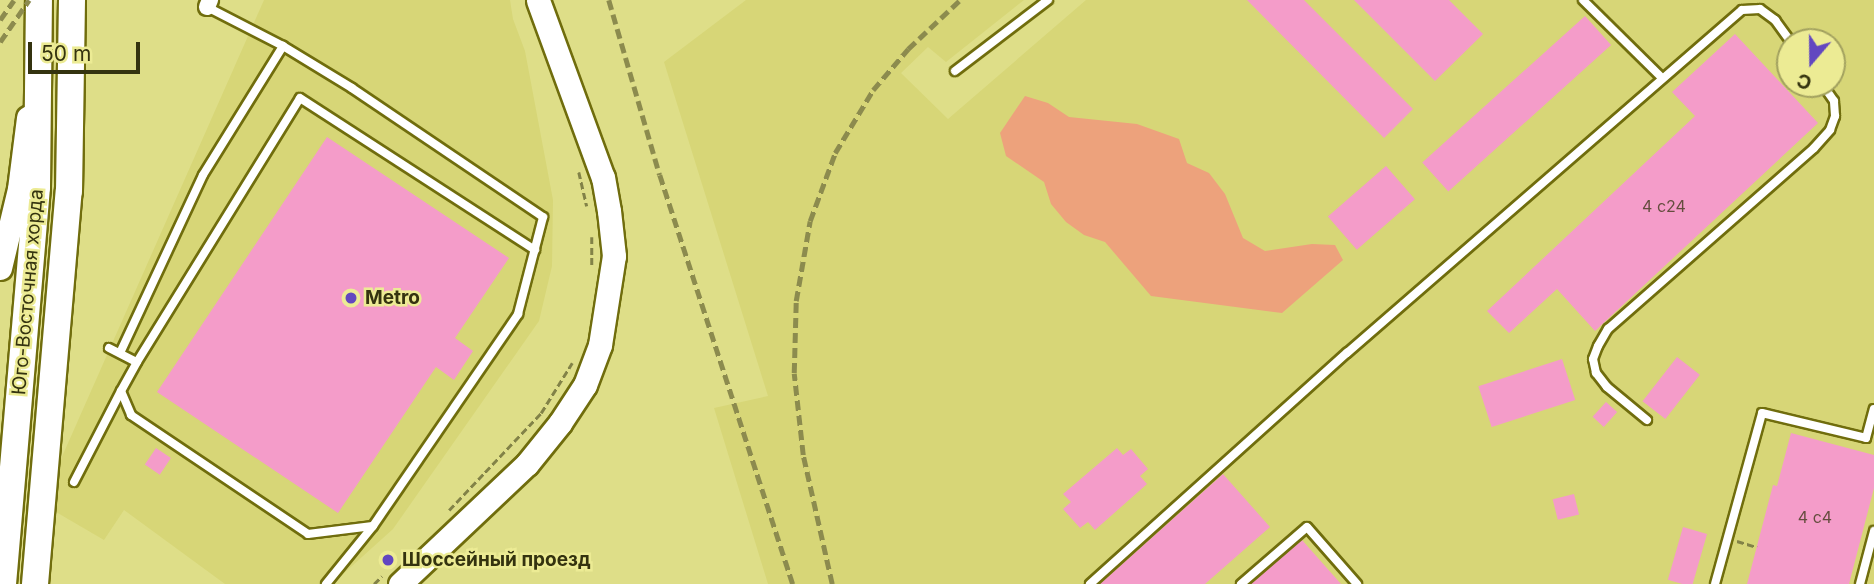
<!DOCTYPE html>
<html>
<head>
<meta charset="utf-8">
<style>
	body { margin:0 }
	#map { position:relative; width:1874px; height:584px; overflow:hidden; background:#dede88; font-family:Inter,sans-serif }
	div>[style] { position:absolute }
	.built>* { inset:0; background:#d7d677 }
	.green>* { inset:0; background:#eda27c }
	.building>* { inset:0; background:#f49cc9; transform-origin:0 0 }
	.path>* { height:2.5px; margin-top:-1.25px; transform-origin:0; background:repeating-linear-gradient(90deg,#828247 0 7px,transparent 0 10.5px) }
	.roads { filter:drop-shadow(2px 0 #706d0d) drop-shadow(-2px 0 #706d0d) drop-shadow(0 2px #706d0d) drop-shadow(0 -2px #706d0d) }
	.service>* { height:8px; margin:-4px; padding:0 4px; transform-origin:4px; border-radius:4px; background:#fff }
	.minor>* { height:16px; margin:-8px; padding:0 8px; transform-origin:8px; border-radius:8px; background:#fff }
	.secondary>* { height:23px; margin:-11.5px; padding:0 11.5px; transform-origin:11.5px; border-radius:11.5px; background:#fff }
	.primary>* { height:26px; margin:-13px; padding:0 13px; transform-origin:13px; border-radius:13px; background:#fff }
	.rail>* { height:4.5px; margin-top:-2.25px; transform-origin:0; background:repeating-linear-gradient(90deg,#8c8b4e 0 10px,transparent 0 15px) }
	.dots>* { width:19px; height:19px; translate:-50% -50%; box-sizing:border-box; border:4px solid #eceb94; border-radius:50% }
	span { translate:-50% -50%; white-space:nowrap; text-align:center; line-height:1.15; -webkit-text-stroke:5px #eceb94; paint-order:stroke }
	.number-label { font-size:16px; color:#644d3e }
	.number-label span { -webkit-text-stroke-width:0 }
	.street-label { font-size:19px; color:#34330f }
	.poi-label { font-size:19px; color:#34330f; font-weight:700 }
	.left { translate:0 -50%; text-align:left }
	.north { position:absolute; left:1776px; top:28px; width:70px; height:70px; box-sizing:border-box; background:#eceb94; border:2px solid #a2a15f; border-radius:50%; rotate:200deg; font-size:19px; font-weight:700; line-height:28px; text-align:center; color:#34330f }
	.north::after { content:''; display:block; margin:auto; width:24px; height:32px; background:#6247c0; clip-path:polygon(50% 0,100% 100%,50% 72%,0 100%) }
	.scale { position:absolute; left:28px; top:42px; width:112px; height:32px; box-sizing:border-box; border:4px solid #34330f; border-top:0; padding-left:9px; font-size:21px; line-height:24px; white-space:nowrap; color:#34330f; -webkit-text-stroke:5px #eceb94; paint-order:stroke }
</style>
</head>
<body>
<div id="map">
	<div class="built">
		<i style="clip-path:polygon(264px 0,510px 0,513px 19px,525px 51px,553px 200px,552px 266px,539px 321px,393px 529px,332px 584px,225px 584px,124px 510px,104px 540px,56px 512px,53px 477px)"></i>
		<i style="clip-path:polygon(evenodd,746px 0,1024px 0,946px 62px,928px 47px,901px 73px,948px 119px,1086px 0,1874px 0,1874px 584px,768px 584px,714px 408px,768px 396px,664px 62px,746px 0,1790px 42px,1832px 42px,1832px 84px,1790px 84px,1790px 42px)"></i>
	</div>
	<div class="green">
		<i style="clip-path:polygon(1025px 96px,1048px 103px,1069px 117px,1137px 124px,1179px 139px,1187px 163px,1209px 173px,1225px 194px,1243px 238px,1265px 251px,1312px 244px,1335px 245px,1343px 260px,1282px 313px,1151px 296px,1105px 242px,1084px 235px,1066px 222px,1051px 204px,1044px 182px,1006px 156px,1000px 133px)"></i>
	</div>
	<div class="building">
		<i style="clip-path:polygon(1247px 0,1304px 0,1413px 109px,1384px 138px)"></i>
		<i style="clip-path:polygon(1354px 0,1449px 0,1483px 34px,1435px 81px)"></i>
		<i style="left:1585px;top:16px;width:39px;height:219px;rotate:48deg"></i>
		<i style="clip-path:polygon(1735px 34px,1818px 123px,1595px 331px,1557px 289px,1509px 333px,1487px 311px,1695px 116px,1672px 92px)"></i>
		<i style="clip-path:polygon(327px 137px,509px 258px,455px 338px,473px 351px,454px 380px,436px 367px,338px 513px,157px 392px)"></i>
		<i style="left:1386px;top:166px;width:44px;height:77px;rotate:49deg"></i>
		<i style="left:1677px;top:357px;width:29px;height:56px;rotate:38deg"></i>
		<i style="left:1562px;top:359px;width:43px;height:88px;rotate:72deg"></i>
		<i style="left:1606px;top:402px;width:15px;height:20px;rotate:42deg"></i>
		<i style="clip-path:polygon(1791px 433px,1874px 455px,1874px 488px,1849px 584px,1747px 584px,1773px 485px,1777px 486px)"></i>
		<i style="left:156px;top:448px;width:18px;height:20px;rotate:34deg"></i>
		<i style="clip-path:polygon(1117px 448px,1123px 455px,1131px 449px,1148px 469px,1140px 476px,1147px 484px,1095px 530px,1088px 522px,1080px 528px,1063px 509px,1071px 502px,1063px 494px)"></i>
		<i style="clip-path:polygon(1223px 474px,1270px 527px,1205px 584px,1100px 584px)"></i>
		<i style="left:1574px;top:494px;width:21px;height:22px;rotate:76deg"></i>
		<i style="left:1683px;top:527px;width:25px;height:55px;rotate:16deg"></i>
		<i style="clip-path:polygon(1302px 540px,1341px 584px,1251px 584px)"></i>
	</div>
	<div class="path">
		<i style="left:579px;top:172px;width:35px;rotate:77deg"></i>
		<i style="left:592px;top:237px;width:28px;rotate:90deg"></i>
		<i style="left:449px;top:510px;width:134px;rotate:-46.5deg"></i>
		<i style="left:541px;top:413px;width:59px;rotate:-58.2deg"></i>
		<i style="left:1737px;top:541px;width:21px;rotate:17deg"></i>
		<i style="left:374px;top:584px;width:11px;rotate:-45deg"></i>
	</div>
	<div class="roads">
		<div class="service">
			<i style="left:1583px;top:0;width:111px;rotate:44.6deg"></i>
			<i style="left:955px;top:71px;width:117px;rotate:-37.4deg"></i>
			<i style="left:109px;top:348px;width:31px;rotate:27deg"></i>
			<i style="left:137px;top:362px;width:310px;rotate:-58.3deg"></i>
			<i style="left:300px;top:98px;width:280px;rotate:32.9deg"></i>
			<i style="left:120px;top:353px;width:196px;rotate:-65deg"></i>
			<i style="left:203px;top:175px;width:152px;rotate:-58.2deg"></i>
			<i style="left:121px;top:391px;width:33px;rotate:-61deg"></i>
			<i style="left:1647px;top:420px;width:52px;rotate:-140.5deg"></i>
			<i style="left:1607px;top:387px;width:18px;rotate:-128deg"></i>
			<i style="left:1596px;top:373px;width:14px;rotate:-102deg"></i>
			<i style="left:1593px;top:359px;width:14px;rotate:-69deg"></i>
			<i style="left:1598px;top:346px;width:20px;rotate:-60deg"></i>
			<i style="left:1608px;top:329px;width:274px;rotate:-41.3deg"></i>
			<i style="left:1814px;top:148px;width:24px;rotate:-48deg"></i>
			<i style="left:1830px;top:130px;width:15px;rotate:-70deg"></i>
			<i style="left:1835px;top:116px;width:15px;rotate:-94deg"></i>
			<i style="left:1834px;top:101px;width:21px;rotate:-125deg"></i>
			<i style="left:74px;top:482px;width:102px;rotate:-62.7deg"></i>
			<i style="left:121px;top:391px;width:26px;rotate:67deg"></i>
			<i style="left:131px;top:415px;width:213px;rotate:33.9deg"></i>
			<i style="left:308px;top:534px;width:65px;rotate:-7deg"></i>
			<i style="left:373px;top:526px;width:257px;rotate:-55.6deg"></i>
			<i style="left:518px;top:314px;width:100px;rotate:-75.5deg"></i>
			<i style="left:543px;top:217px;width:230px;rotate:-146deg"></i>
			<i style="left:352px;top:88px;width:81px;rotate:-148.7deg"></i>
			<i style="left:283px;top:46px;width:85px;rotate:-152.8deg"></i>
			<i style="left:326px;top:584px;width:75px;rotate:-51deg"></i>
			<i style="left:1090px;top:584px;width:346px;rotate:-42deg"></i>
			<i style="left:1347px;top:353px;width:523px;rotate:-40.97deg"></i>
			<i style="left:1742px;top:10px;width:18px;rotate:-3deg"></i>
			<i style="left:1760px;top:9px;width:19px;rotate:36deg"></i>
			<i style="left:1775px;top:20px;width:27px;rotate:54deg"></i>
			<i style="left:1241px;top:584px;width:87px;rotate:-40.8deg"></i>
			<i style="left:1307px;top:527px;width:76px;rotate:48.7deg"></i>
			<i style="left:1715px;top:584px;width:177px;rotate:-74.6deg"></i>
			<i style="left:1762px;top:413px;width:107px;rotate:13.5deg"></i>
			<i style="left:1866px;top:438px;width:30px;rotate:-75deg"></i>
			<i style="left:1860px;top:584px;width:55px;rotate:-75.2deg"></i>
		</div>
		<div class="minor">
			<i style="left:207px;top:7px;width:8px;rotate:-67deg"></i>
		</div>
		<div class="secondary">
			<i style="left:0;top:268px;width:81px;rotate:-76.5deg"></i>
			<i style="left:19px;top:189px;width:72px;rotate:-82.8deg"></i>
			<i style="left:400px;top:584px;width:175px;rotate:-43.4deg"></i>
			<i style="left:527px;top:464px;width:53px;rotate:-51.2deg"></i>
			<i style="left:560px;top:423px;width:45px;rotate:-56.7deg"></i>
			<i style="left:585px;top:385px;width:43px;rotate:-69.4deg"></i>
			<i style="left:600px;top:345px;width:90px;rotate:-81.1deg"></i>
			<i style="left:614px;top:256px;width:45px;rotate:-96.3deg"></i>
			<i style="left:609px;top:211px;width:34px;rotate:-100deg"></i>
			<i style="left:603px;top:178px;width:189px;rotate:-110.1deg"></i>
		</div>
		<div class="primary">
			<i style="left:3px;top:584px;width:398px;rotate:-85.1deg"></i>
			<i style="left:37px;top:187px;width:187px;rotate:-89.4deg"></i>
			<i style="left:35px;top:584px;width:394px;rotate:-85.1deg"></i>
			<i style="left:69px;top:191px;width:191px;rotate:-89.1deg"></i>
		</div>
	</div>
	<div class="rail">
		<i style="left:609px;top:0;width:182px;rotate:73.8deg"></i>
		<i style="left:660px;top:175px;width:430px;rotate:72deg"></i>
		<i style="left:0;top:20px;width:24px;rotate:-55deg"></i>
		<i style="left:0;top:42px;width:51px;rotate:-55.4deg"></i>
		<i style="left:832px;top:584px;width:132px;rotate:-102.7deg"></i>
		<i style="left:803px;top:455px;width:82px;rotate:-96.3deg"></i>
		<i style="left:794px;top:373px;width:72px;rotate:-88.4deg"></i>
		<i style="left:796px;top:301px;width:81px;rotate:-80.1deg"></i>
		<i style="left:810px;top:221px;width:72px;rotate:-69.8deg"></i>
		<i style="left:835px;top:153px;width:74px;rotate:-58.9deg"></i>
		<i style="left:873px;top:90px;width:54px;rotate:-49.5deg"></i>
		<i style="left:908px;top:49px;width:71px;rotate:-43.3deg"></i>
	</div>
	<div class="dots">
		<i style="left:351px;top:298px;background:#6247c0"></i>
		<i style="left:388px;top:560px;background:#6247c0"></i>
	</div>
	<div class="number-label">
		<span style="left:1664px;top:206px">4 с24</span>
		<span style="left:1815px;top:517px">4 с4</span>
	</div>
	<div class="street-label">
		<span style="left:28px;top:292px;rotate:-85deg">Юго-Восточная хорда</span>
	</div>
	<div class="poi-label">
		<span class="left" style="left:365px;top:298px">Metro</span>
		<span class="left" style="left:402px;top:560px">Шоссейный проезд</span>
	</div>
	<div class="north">С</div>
	<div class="scale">50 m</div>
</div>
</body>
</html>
